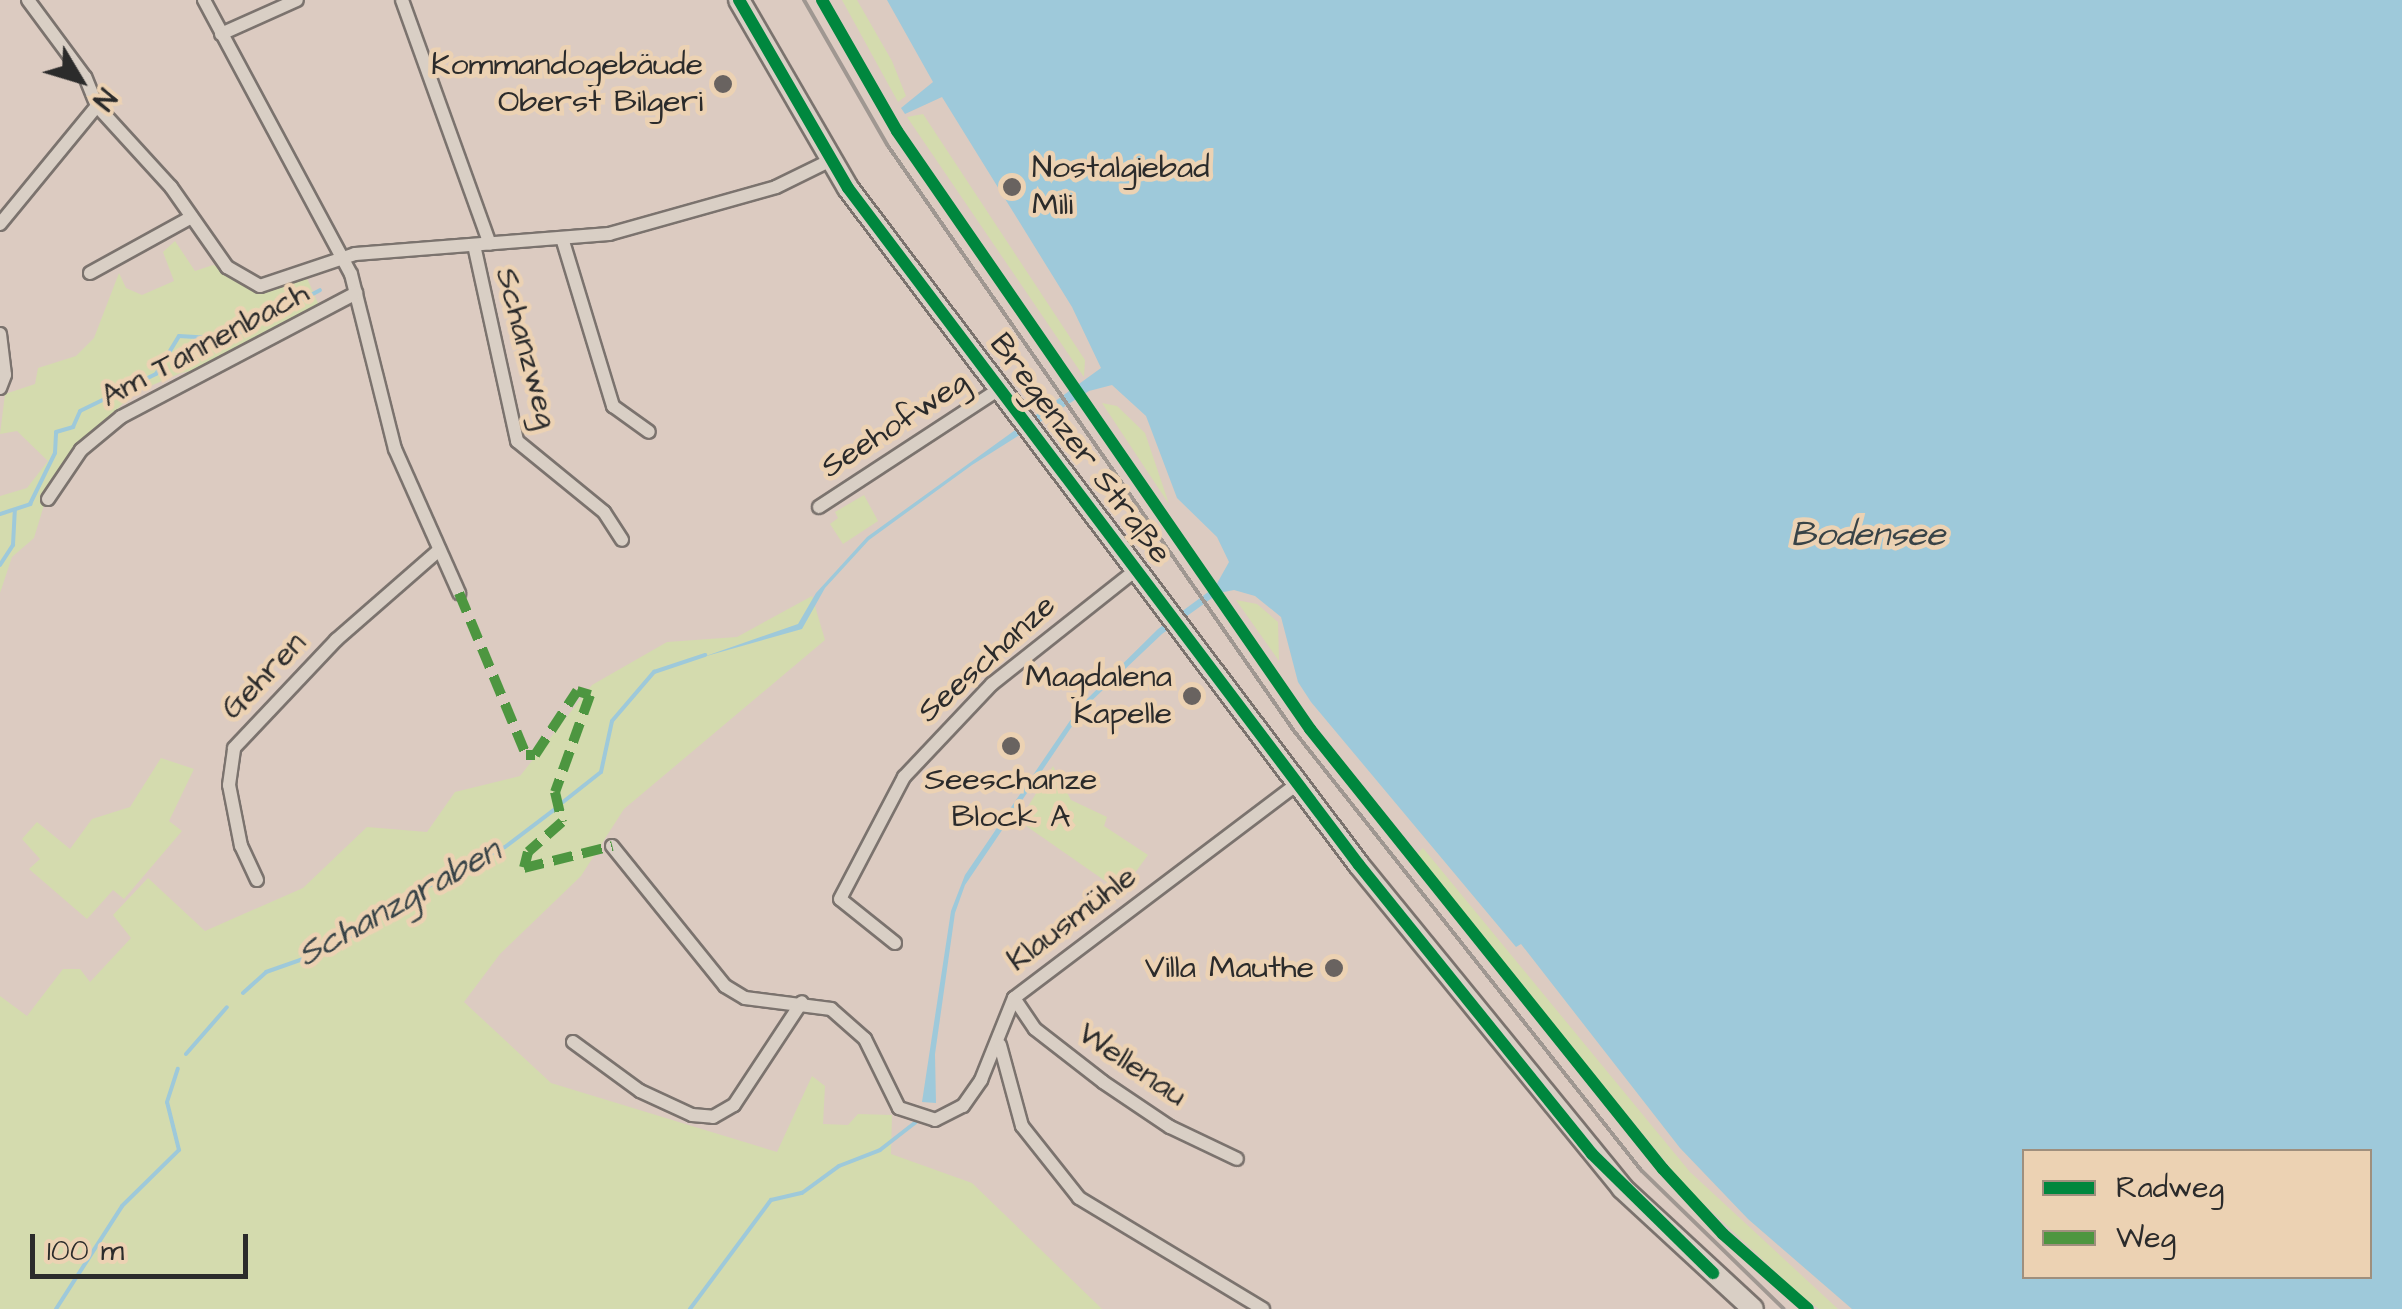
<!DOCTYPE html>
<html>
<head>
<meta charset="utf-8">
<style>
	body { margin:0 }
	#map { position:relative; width:2402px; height:1309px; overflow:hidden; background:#dccbc1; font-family:"Architects Daughter",sans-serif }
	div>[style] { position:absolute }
	.green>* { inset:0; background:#d4dbae }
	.water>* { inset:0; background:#9ec9da }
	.stream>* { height:4px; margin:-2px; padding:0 2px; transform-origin:2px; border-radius:2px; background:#9ec9da }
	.roads { filter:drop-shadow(2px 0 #7b736e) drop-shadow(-2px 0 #7b736e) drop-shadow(0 2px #7b736e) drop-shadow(0 -2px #7b736e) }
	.street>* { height:12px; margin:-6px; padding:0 6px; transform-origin:6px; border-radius:6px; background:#d9cfc5 }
	.primary>* { height:20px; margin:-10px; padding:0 10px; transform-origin:10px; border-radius:10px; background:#d9cfc5 }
	.rail>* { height:4px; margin:-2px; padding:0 2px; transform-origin:2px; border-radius:2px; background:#9f9791 }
	.quiet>* { height:10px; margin-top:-5px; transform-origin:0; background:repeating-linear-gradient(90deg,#4d9640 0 20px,transparent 0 30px) }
	.cycleway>* { height:12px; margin:-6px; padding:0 6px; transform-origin:6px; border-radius:6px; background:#00873e }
	.dots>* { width:28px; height:28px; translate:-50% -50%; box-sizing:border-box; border:5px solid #ecd2b3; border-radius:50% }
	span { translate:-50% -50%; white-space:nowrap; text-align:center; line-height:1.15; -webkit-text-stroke:9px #ecd2b3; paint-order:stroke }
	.poi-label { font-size:32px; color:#2b2b2b }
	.right { translate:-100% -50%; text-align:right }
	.left { translate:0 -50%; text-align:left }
	.street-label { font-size:32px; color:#2b2b2b }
	.water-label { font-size:35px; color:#384347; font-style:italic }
	.legend { position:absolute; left:2022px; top:1149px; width:350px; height:130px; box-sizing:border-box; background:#ecd2b3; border:2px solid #9f8f7d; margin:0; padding:12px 18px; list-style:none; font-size:30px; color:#2b2b2b }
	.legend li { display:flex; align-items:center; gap:20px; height:50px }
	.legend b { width:50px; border:2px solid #9f8f7d }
	.north { position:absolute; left:30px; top:30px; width:100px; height:100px; -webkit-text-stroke:8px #ecd2b3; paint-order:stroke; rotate:128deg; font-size:28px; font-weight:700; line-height:40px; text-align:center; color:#2b2b2b }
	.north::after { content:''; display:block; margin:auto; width:35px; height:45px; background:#2b2b2b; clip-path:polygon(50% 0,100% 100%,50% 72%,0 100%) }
	.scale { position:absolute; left:30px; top:1234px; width:218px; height:45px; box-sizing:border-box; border:5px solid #2b2b2b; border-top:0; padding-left:12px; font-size:30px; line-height:35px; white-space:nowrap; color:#2b2b2b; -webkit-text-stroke:8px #ecd2b3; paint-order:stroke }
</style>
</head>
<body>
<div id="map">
	<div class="green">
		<i style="clip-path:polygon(842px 0,857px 0,892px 61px,906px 96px,898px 102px)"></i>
		<i style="clip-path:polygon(923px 114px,1085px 360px,1084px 377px,907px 117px)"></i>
		<i style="clip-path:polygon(175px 241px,195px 271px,213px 265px,261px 286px,306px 276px,321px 310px,241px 361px,181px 373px,134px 393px,88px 437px,48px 492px,34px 538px,12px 557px,0 593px,0 496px,27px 488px,48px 461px,17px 431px,0 434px,5px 394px,35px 384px,38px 368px,76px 356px,94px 338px,119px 273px,126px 288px,142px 295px,174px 281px,163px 252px)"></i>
		<i style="clip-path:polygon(1102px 403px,1117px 406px,1145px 433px,1169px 504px)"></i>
		<i style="clip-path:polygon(864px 495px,878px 521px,843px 544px,830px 524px,838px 518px,835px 512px)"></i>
		<i style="clip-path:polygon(812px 596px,825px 640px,624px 809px,581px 876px,500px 954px,464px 1002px,551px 1083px,777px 1152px,812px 1076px,825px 1086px,823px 1124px,848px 1125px,858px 1114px,892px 1115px,891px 1154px,972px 1183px,1102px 1309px,0 1309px,0 996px,27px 1016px,63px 969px,80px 969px,90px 982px,131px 938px,113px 915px,148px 878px,205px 931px,303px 888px,367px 827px,427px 832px,455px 792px,520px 776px,592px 685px,667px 642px,737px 637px)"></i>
		<i style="clip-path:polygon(1236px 600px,1257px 604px,1278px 622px,1279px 661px)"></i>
		<i style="clip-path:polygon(161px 758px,194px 769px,169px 821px,182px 831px,124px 899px,113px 890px,87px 919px,29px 869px,40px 859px,22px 839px,37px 822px,70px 849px,92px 819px,130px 807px)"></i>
		<i style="clip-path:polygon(1053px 766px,1071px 800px,1107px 817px,1104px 826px,1148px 855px,1121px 892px,1019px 821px)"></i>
		<i style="clip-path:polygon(1423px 848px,1690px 1172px,1838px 1309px,1819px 1309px,1798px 1293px,1686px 1187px,1416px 855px)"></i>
	</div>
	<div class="water">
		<i style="clip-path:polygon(evenodd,887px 0,2402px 0,2402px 1309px,1852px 1309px,1748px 1219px,1680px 1148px,1521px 944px,1516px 947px,1311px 702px,1298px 682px,1281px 617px,1255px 596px,1234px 590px,1219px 593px,1162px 634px,1085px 707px,965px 885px,955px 913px,935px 1054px,936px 1103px,922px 1102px,951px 911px,965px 875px,1080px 706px,1158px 629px,1215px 587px,1229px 562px,1217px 537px,1177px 498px,1146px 416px,1112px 385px,1089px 391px,972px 465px,869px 540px,825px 588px,802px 629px,703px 657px,798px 624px,816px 593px,867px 537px,1101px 368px,1072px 307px,942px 97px,905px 114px,901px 108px,933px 82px,887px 0,2024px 1152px,2370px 1152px,2370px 1276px,2024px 1276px,2024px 1152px)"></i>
	</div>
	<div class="stream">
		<i style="left:0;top:514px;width:32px;rotate:-18deg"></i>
		<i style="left:30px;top:504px;width:57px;rotate:-63.9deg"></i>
		<i style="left:55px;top:453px;width:21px;rotate:-87deg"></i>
		<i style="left:56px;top:432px;width:18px;rotate:-16deg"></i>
		<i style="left:73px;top:427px;width:17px;rotate:-66deg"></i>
		<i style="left:80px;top:411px;width:85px;rotate:-26deg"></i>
		<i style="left:156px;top:374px;width:44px;rotate:-58.8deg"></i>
		<i style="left:179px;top:336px;width:49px;rotate:3.5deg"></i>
		<i style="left:228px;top:339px;width:104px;rotate:-28deg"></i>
		<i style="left:0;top:565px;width:24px;rotate:-57deg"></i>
		<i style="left:13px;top:545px;width:35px;rotate:-87deg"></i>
		<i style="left:563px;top:802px;width:48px;rotate:-38.3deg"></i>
		<i style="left:601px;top:772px;width:52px;rotate:-77.8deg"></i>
		<i style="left:612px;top:721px;width:65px;rotate:-49.4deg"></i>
		<i style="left:654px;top:672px;width:54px;rotate:-18.4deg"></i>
		<i style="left:243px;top:993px;width:31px;rotate:-42deg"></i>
		<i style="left:266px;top:972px;width:60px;rotate:-19.3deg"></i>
		<i style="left:323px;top:952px;width:32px;rotate:-30deg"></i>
		<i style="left:351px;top:936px;width:16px;rotate:-60deg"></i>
		<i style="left:359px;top:922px;width:164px;rotate:-27.2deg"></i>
		<i style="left:505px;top:847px;width:61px;rotate:-37.1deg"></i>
		<i style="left:186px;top:1054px;width:62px;rotate:-48.9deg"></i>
		<i style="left:56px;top:1309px;width:122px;rotate:-57.3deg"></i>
		<i style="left:122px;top:1206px;width:80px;rotate:-44.5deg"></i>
		<i style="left:179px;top:1150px;width:49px;rotate:-104deg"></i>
		<i style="left:167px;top:1102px;width:35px;rotate:-72deg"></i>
		<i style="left:690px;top:1309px;width:136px;rotate:-53.4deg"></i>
		<i style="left:771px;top:1200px;width:32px;rotate:-13deg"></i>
		<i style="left:802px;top:1193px;width:46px;rotate:-36.1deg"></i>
		<i style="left:839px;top:1166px;width:44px;rotate:-21.3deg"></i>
		<i style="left:880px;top:1150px;width:46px;rotate:-37.9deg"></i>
	</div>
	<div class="roads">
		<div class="street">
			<i style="left:204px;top:0;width:311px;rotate:61.8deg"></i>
			<i style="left:351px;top:274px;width:180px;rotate:75.9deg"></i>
			<i style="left:395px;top:449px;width:158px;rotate:66deg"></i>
			<i style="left:402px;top:0;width:259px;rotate:70.2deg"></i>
			<i style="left:221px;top:34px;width:83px;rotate:-24.1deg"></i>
			<i style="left:97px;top:106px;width:110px;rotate:47.6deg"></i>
			<i style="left:171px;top:187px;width:98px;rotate:55deg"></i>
			<i style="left:227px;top:267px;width:38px;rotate:30deg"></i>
			<i style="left:260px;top:286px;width:100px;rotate:-18.6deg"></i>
			<i style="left:355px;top:254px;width:255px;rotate:-4.5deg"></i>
			<i style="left:609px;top:234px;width:173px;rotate:-15.7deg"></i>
			<i style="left:776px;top:187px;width:61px;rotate:-26.1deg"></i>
			<i style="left:0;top:224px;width:153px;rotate:-50.6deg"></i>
			<i style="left:97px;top:106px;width:31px;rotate:-112deg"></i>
			<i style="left:85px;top:77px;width:96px;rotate:-126.5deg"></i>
			<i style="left:562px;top:238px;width:176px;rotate:73.1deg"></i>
			<i style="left:613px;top:406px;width:44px;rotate:35.8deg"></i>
			<i style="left:474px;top:245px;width:201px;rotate:77.6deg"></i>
			<i style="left:517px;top:441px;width:112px;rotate:39.2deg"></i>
			<i style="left:604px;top:512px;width:33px;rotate:57deg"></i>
			<i style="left:90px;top:273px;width:116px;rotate:-28.8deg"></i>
			<i style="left:0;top:334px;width:41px;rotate:83deg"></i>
			<i style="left:5px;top:375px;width:14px;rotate:111deg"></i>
			<i style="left:48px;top:499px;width:59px;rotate:-56deg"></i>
			<i style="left:81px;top:450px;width:52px;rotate:-39.5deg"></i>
			<i style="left:121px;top:417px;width:266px;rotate:-27.8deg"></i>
			<i style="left:819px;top:507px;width:215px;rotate:-33.2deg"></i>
			<i style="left:612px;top:846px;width:180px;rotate:51.1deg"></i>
			<i style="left:725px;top:986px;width:23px;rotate:31deg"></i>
			<i style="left:745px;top:998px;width:87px;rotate:7.3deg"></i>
			<i style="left:831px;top:1009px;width:45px;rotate:41.4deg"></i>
			<i style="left:865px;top:1039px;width:77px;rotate:63.8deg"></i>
			<i style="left:899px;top:1108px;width:38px;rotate:18deg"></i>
			<i style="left:935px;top:1120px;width:31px;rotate:-27deg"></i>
			<i style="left:963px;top:1106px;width:32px;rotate:-55deg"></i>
			<i style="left:981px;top:1080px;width:88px;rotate:-68.1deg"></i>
			<i style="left:1014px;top:998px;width:355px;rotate:-37.1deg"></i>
			<i style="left:257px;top:880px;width:38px;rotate:-115deg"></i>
			<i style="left:241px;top:846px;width:62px;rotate:-101.1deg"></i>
			<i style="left:229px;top:785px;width:37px;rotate:-82deg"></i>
			<i style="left:234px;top:748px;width:149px;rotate:-46.6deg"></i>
			<i style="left:336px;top:640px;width:135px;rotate:-41.1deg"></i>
			<i style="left:895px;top:943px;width:70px;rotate:-141.3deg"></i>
			<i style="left:840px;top:899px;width:138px;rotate:-62.3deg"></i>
			<i style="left:904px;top:777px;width:128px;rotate:-46.6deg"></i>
			<i style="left:992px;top:684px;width:185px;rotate:-38.4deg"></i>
			<i style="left:1014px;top:998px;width:37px;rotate:56deg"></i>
			<i style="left:1035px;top:1029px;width:86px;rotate:37.9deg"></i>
			<i style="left:1103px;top:1082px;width:81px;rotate:33.9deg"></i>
			<i style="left:1170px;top:1127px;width:74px;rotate:25.5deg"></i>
			<i style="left:573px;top:1042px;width:83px;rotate:36.2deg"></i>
			<i style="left:640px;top:1091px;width:57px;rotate:24.8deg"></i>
			<i style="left:692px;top:1115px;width:21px;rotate:5deg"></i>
			<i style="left:713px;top:1117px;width:24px;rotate:-30deg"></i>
			<i style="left:734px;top:1105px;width:123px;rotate:-56.6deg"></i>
			<i style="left:1000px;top:1045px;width:84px;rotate:74.8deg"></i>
			<i style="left:1022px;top:1126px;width:92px;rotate:51.6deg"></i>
			<i style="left:1079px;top:1198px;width:215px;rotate:31.1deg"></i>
		</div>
		<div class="primary">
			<i style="left:739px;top:0;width:217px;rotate:59.9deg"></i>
			<i style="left:848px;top:188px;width:848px;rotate:52.95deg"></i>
			<i style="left:1359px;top:865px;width:417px;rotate:50.8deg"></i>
			<i style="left:1622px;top:1188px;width:178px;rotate:42.7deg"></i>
		</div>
	</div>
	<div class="rail">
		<i style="left:804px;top:0;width:168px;rotate:60.1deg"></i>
		<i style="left:888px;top:146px;width:712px;rotate:55.24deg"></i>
		<i style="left:1294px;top:731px;width:560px;rotate:51.68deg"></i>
		<i style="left:1641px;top:1170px;width:199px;rotate:44.2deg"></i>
	</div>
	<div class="quiet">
		<i style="left:459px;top:593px;width:175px;rotate:67.5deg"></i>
		<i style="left:526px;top:755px;width:9px"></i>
		<i style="left:535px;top:755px;width:77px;rotate:-56.7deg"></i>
		<i style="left:577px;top:691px;width:14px;rotate:17deg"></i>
		<i style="left:590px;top:695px;width:103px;rotate:109.8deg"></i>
		<i style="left:555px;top:792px;width:31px;rotate:77deg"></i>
		<i style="left:562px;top:822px;width:45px;rotate:138.6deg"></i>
		<i style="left:528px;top:852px;width:16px;rotate:104deg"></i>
		<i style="left:524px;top:868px;width:91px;rotate:-14deg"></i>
	</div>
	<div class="cycleway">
		<i style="left:739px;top:0;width:217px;rotate:59.9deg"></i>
		<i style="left:848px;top:188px;width:848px;rotate:52.95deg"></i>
		<i style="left:1359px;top:865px;width:371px;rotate:51.1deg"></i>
		<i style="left:1592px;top:1154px;width:170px;rotate:44.5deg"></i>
		<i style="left:822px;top:0;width:151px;rotate:60.2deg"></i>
		<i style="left:897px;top:131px;width:727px;rotate:55.37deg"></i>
		<i style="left:1310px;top:729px;width:564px;rotate:51.26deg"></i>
		<i style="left:1663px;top:1169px;width:88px;rotate:47.3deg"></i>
		<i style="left:1723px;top:1234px;width:113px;rotate:41.4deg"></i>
	</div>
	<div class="dots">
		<i style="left:723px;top:84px;background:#696360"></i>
		<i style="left:1012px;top:187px;background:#696360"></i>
		<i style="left:1192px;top:696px;background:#696360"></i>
		<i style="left:1011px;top:746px;background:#696360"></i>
		<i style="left:1334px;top:968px;background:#696360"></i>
	</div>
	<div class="poi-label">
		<span class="right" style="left:703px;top:84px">Kommandogebäude<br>Oberst Bilgeri</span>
		<span class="left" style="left:1032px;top:187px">Nostalgiebad<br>Mili</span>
		<span class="right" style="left:1172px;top:696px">Magdalena<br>Kapelle</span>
		<span style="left:1011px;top:799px">Seeschanze<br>Block A</span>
		<span class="right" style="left:1314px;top:968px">Villa Mauthe</span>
	</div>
	<div class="street-label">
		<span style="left:205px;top:345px;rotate:-28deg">Am Tannenbach</span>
		<span style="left:526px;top:348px;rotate:75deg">Schanzweg</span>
		<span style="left:895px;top:425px;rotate:-33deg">Seehofweg</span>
		<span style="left:1080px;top:449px;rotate:53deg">Bregenzer Straße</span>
		<span style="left:987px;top:659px;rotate:-42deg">Seeschanze</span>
		<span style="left:264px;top:676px;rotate:-46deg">Gehren</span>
		<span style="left:1072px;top:919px;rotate:-37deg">Klausmühle</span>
		<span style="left:1132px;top:1065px;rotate:34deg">Wellenau</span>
	</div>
	<div class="water-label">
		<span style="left:1868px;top:535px">Bodensee</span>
		<span style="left:399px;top:903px;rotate:-29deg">Schanzgraben</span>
	</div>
	<ul class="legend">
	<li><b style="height:12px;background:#00873e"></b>Radweg</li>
	<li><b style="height:12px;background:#4d9640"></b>Weg</li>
	</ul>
	<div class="north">N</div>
	<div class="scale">100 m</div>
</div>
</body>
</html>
